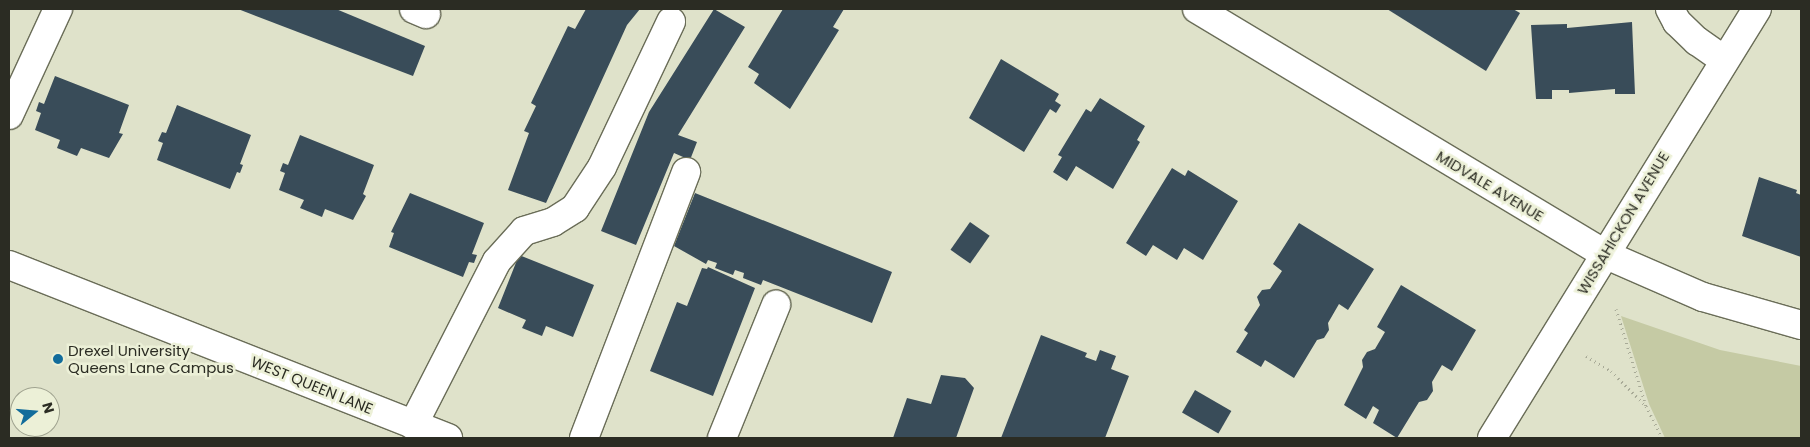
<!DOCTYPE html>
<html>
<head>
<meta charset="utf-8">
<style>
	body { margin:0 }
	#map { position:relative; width:1810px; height:447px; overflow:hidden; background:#dfe2ca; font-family:Poppins,sans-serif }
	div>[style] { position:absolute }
	.green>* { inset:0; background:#c5caa4 }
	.building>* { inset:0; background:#394c59; transform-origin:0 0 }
	.path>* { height:3px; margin-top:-1.5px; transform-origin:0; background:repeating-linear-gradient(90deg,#a8aa97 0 1px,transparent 0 5px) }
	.roads { filter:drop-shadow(1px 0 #6a6d58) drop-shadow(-1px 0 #6a6d58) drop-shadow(0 1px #6a6d58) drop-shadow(0 -1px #6a6d58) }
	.minor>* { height:28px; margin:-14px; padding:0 14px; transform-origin:14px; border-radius:14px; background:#fff }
	.dots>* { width:14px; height:14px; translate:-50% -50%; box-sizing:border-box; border:2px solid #ecf0d7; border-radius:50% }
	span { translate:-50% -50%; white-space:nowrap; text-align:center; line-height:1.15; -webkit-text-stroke:5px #ecf0d7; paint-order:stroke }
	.street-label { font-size:15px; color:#2b2c23 }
	.poi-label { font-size:15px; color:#2b2c23 }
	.left { translate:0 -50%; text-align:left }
	.frame { position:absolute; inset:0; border:10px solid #2b2c23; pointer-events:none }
	.north { position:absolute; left:10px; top:387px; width:50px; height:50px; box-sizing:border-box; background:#ecf0d7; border:1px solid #9fa28f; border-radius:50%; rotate:73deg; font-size:14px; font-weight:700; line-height:20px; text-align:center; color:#2b2c23 }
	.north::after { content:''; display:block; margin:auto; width:18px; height:22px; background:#126c9b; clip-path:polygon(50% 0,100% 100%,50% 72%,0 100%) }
</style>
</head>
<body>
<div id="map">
	<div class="green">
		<i style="clip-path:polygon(1621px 316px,1720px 350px,1801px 366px,1801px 438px,1665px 438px,1649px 404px)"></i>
	</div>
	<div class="building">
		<i style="clip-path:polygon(238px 9px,336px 9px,425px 46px,413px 76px)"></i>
		<i style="clip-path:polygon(586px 9px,640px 9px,627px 25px,546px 203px,508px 190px,529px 133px,524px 131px,536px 106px,531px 103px,568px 26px,575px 29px)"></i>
		<i style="clip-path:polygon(714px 9px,745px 27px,678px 135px,697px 142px,690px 160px,674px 153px,636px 245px,601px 231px,649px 112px)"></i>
		<i style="clip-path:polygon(783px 9px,844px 9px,833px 27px,839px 30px,790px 109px,754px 83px,759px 74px,748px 67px)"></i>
		<i style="clip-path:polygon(1387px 9px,1513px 9px,1520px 13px,1486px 71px)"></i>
		<i style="clip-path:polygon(1632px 22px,1635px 94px,1615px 94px,1615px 89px,1569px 93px,1569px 90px,1552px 90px,1552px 99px,1536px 99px,1531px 25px,1567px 24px,1567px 28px)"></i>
		<i style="clip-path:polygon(1001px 59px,1059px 94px,1055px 101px,1061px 105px,1056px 113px,1050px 109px,1024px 152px,969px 118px)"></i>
		<i style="clip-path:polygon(55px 76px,129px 105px,119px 133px,123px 134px,109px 158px,81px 148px,77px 156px,57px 148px,60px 140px,35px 130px,41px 113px,36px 111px,39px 102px,44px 104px)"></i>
		<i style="clip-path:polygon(1100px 98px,1145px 126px,1137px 140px,1140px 142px,1113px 189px,1076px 166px,1067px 181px,1053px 172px,1062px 157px,1058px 155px,1086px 109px,1091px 112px)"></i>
		<i style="clip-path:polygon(177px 105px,251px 135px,240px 164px,243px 165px,240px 173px,237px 172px,230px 189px,157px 160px,163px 143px,158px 141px,162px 132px,166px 133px)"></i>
		<i style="clip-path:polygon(300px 135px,374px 165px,363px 194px,366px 196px,353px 220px,325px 209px,322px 217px,300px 208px,304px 200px,279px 190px,285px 173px,280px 171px,283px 163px,288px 165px)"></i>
		<i style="clip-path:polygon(1172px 168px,1185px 176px,1188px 170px,1238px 201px,1203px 260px,1184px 248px,1177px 260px,1153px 245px,1146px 256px,1126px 243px)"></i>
		<i style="clip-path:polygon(1759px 177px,1797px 190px,1796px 193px,1801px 195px,1801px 257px,1742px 236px)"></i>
		<i style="clip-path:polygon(410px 193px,484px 223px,472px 254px,477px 255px,474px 263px,469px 262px,463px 277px,389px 247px,394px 233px,391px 232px)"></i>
		<i style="clip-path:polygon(695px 193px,892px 272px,872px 323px,763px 280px,761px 285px,743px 278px,744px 273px,735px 270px,733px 275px,715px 268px,717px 263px,708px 260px,706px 264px,674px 246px)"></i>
		<i style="left:970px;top:222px;width:24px;height:34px;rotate:35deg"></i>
		<i style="clip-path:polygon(1299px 223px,1374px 269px,1348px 310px,1339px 304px,1328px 323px,1329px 330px,1324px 338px,1317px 340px,1294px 378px,1265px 360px,1261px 367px,1236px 352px,1248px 333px,1244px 330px,1260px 305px,1257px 297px,1262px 290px,1270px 289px,1282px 271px,1273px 264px)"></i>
		<i style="clip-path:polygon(519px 255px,594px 285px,573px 337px,546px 326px,542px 336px,522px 328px,526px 320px,498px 308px)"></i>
		<i style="clip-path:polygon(708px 267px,755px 288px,713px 396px,650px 371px,677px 302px,687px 306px,702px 268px,707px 269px)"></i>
		<i style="clip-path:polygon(1401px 285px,1476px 330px,1452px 371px,1442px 365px,1432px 382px,1433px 391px,1427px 400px,1419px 402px,1397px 438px,1373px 423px,1379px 410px,1373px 406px,1366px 419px,1344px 405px,1363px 367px,1362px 360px,1367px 352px,1375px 349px,1385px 332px,1377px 327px)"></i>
		<i style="clip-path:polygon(1041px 335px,1087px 353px,1085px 357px,1096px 361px,1100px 350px,1116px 356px,1111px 369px,1129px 376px,1105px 438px,1001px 438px)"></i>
		<i style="clip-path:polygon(941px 375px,965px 378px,974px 388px,956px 438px,893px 438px,907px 398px,931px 404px)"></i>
		<i style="left:1195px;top:390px;width:42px;height:26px;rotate:30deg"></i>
	</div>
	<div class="path">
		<i style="left:1616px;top:309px;width:102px;rotate:72.8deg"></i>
		<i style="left:1646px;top:406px;width:36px;rotate:63deg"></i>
		<i style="left:1586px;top:356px;width:29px;rotate:31deg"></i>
		<i style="left:1611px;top:371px;width:49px;rotate:45deg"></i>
	</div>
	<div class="roads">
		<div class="minor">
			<i style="left:414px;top:9px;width:13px;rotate:23deg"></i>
			<i style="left:1197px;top:9px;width:475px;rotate:31deg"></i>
			<i style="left:1604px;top:254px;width:108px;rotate:23.5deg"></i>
			<i style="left:1703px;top:297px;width:102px;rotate:15.9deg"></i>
			<i style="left:1670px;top:9px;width:15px;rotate:62deg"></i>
			<i style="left:1677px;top:22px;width:28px;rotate:44deg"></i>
			<i style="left:1697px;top:41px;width:33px;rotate:35deg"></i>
			<i style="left:9px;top:115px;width:117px;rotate:-65.2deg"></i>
			<i style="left:9px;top:265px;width:472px;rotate:21.5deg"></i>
			<i style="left:413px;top:425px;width:184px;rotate:-62.9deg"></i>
			<i style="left:497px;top:261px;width:40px;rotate:-48deg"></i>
			<i style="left:524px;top:231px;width:30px;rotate:-17deg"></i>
			<i style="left:553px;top:222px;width:26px;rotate:-32deg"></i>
			<i style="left:575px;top:208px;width:49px;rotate:-56.6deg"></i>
			<i style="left:602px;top:167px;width:161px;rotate:-64.6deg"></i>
			<i style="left:584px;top:438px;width:285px;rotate:-69deg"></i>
			<i style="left:722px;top:438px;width:144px;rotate:-67.9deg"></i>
			<i style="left:1492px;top:438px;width:504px;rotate:-58.3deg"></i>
		</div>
	</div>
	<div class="dots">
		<i style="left:58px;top:359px;background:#126c9b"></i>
	</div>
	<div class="street-label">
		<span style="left:1490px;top:186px;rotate:31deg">MIDVALE AVENUE</span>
		<span style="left:1623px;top:223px;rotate:-59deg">WISSAHICKON AVENUE</span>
		<span style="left:312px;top:385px;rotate:22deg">WEST QUEEN LANE</span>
	</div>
	<div class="poi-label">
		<span class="left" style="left:68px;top:359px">Drexel University<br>Queens Lane Campus</span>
	</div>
	<div class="frame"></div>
	<div class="north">N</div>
</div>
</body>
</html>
